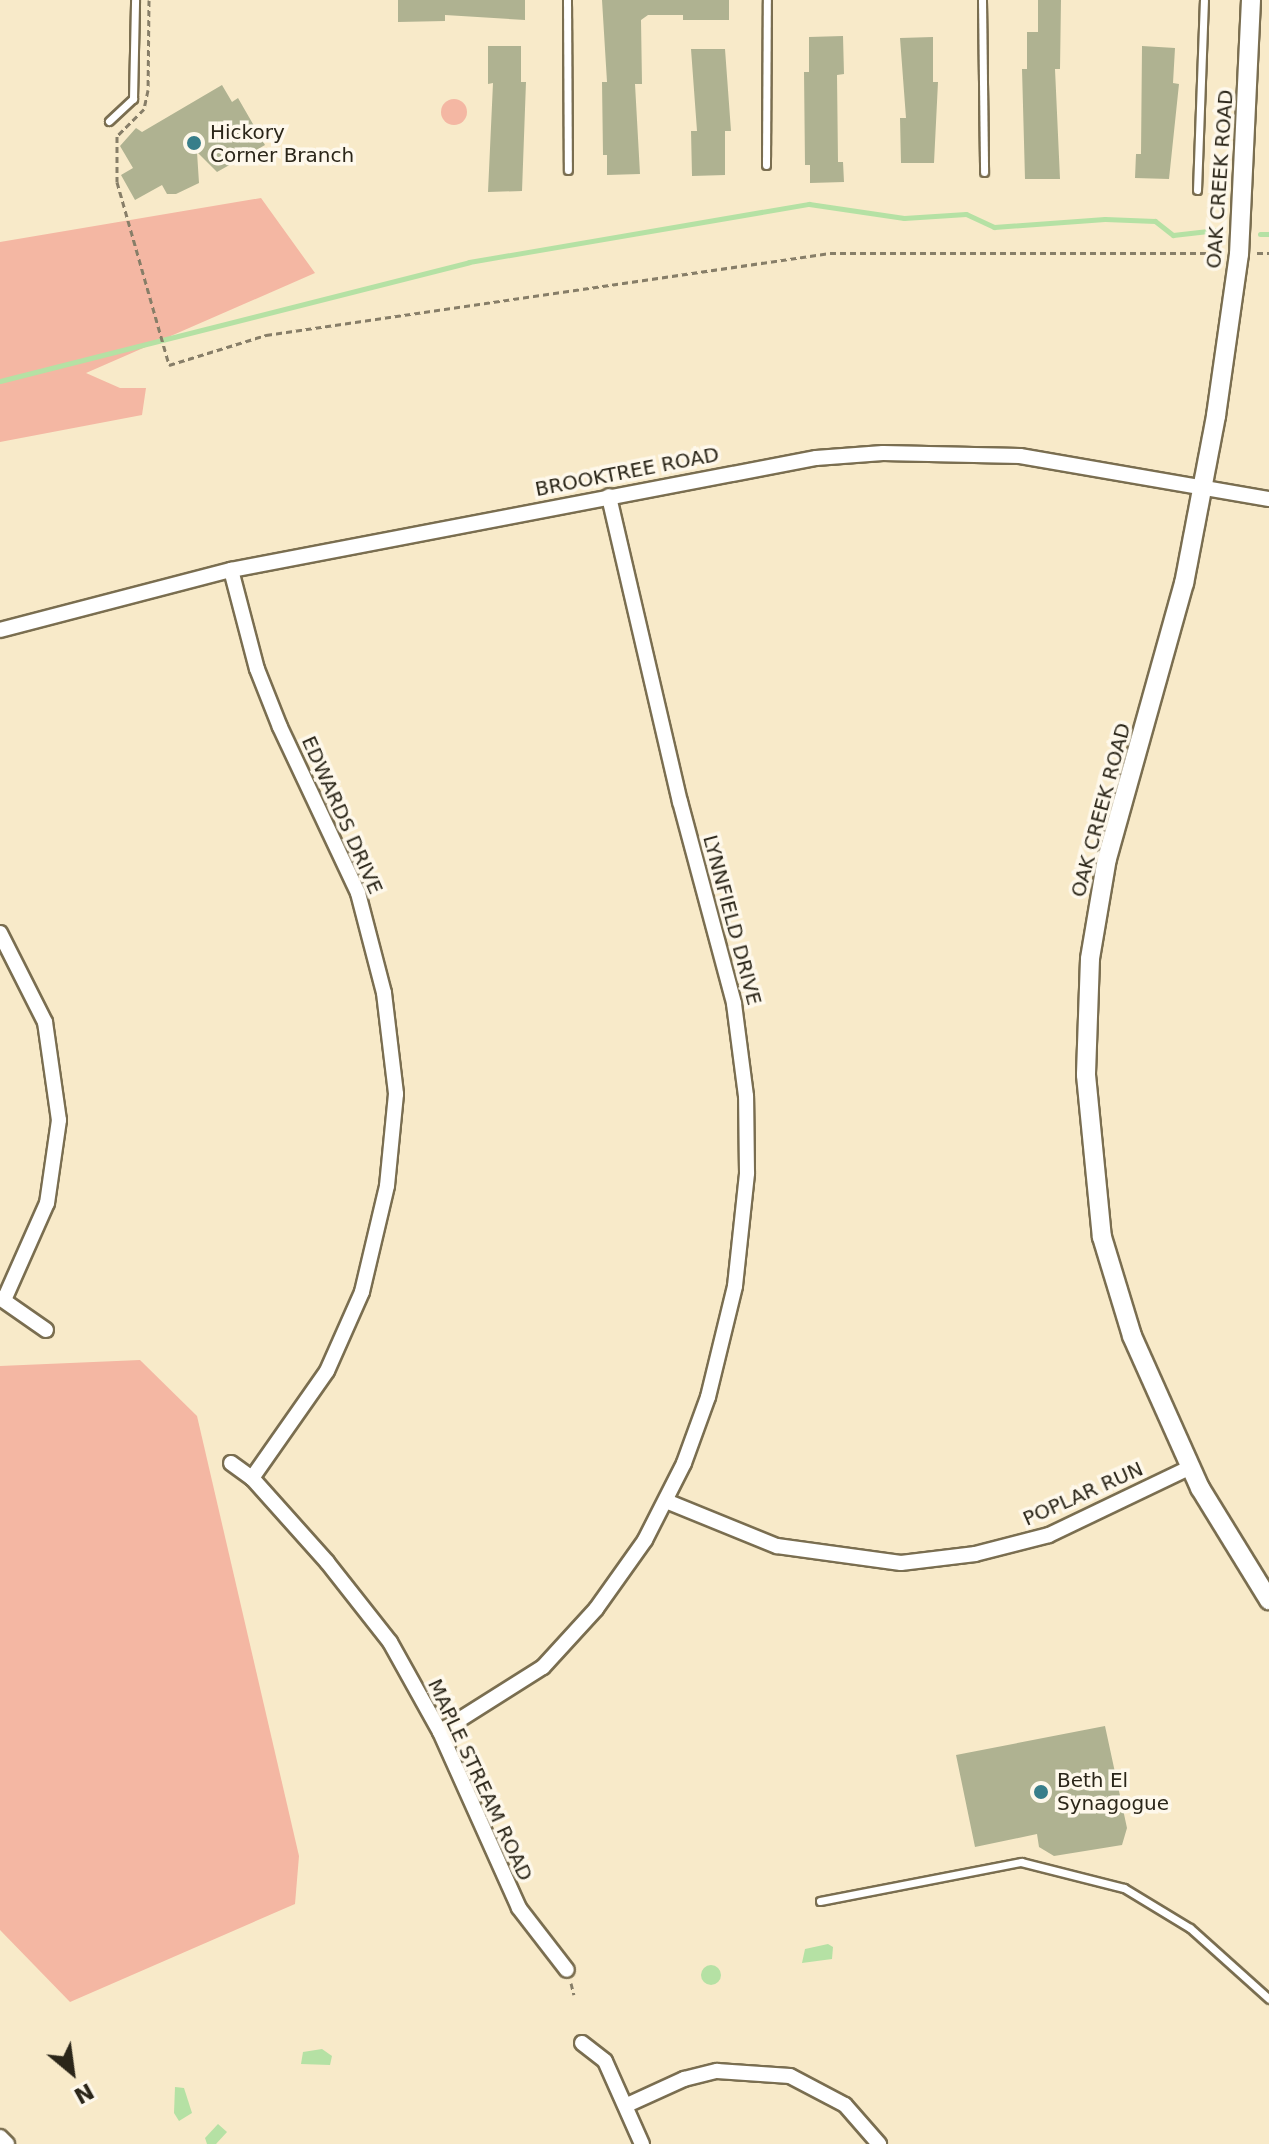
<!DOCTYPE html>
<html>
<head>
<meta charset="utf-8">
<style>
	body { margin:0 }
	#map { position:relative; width:1269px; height:2144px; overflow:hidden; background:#f8eac9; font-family:"DejaVu Sans",sans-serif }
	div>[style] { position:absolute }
	.green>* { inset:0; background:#f4b7a3 }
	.round { border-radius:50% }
	.water>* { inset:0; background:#b5e1a4 }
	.stream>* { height:5px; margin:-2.5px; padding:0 2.5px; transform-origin:2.5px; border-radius:2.5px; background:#b5e1a4 }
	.building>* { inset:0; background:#afb291 }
	.path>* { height:3px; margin-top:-1.5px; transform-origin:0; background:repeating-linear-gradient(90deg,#877e68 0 6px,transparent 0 10px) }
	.roads { filter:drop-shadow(2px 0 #7a6e50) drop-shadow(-2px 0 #7a6e50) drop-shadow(0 2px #7a6e50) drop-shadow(0 -2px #7a6e50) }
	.service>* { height:7px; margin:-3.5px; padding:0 3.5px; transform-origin:3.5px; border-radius:3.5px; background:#fff }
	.minor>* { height:14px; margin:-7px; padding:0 7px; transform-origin:7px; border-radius:7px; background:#fff }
	.tertiary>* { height:18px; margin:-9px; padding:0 9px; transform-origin:9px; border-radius:9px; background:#fff }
	.dots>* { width:22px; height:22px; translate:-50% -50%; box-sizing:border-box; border:4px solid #fef8eb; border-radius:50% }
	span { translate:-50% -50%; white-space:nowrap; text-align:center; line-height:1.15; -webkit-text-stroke:7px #fef8eb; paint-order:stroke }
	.poi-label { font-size:20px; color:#2b2619 }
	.left { translate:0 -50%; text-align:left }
	.street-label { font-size:20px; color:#2b2619 }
	.north { position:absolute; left:32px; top:2032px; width:80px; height:80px; -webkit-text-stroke:6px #fef8eb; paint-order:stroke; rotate:151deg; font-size:22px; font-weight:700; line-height:32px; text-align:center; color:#2b2619 }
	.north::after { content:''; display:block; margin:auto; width:28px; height:36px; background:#2b2619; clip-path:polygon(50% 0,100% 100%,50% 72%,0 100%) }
</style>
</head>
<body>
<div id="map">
	<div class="green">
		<i class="round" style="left:441px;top:99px;width:26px;height:26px"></i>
		<i style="clip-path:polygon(261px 198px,315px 273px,86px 373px,120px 388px,146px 388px,142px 415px,0 442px,0 242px)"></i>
		<i style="clip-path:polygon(140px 1360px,197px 1416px,299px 1856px,295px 1904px,70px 2002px,0 1930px,0 1366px)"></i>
	</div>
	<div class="water">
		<i style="clip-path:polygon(828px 1944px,833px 1947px,832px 1959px,802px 1963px,805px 1949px)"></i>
		<i class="round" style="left:701px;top:1965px;width:20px;height:20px"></i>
		<i style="clip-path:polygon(322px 2049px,332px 2056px,330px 2065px,301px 2064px,303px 2052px)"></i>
		<i style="clip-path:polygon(175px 2087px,184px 2088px,192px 2113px,179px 2121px,174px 2113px)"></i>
		<i style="clip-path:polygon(218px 2124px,227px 2132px,216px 2144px,207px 2144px,205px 2138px)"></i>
	</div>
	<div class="stream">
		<i style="left:1260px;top:234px;width:9px"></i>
		<i style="left:0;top:381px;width:484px;rotate:-14.2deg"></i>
		<i style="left:469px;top:262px;width:345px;rotate:-9.7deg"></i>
		<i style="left:809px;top:204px;width:96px;rotate:8.4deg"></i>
		<i style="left:904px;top:218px;width:62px;rotate:-3.7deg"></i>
		<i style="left:966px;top:214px;width:31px;rotate:25deg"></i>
		<i style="left:994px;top:227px;width:111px;rotate:-4.1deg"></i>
		<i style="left:1105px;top:219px;width:50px;rotate:2.3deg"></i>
		<i style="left:1155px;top:221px;width:23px;rotate:38deg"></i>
		<i style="left:1173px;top:235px;width:44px;rotate:-6.5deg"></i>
	</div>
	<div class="building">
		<i style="clip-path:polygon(398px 0,525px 0,525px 20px,445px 15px,445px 21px,398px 22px)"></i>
		<i style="clip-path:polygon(602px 0,729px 0,729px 20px,683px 20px,683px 15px,648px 15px,641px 20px,642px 84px,635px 84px,640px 174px,607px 175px,607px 155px,603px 155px,602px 82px,607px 82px)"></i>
		<i style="clip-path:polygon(1038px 0,1061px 0,1060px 69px,1055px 69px,1060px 179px,1025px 179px,1022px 69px,1027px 69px,1027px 32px,1038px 32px)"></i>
		<i style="clip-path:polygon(843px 36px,844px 74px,837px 75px,838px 162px,843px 162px,844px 182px,810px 183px,810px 165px,805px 165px,804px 72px,809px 72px,809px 37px)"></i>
		<i style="clip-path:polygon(933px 37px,933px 82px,938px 82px,934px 163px,901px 163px,900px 118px,906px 118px,900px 38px)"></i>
		<i style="clip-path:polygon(488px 46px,521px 46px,521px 82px,526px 82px,522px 191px,488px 192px,493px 83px,488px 84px)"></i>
		<i style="clip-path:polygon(1142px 46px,1175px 48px,1173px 83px,1179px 84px,1169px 179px,1135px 178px,1136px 154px,1141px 154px)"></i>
		<i style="clip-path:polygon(691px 49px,725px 49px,731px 131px,725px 131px,725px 175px,692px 176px,691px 131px,697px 131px)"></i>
		<i style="clip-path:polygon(222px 85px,232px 102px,238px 98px,265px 145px,217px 172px,197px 152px,199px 183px,176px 194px,167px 194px,162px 185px,135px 200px,121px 175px,133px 168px,120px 146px,136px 128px,142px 132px)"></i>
		<i style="clip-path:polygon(1105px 1726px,1127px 1828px,1122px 1845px,1054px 1856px,1039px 1847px,1037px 1834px,975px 1847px,956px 1755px)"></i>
	</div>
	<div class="path">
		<i style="left:149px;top:0;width:90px;rotate:90.6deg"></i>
		<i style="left:148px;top:90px;width:19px;rotate:102deg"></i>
		<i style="left:144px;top:109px;width:38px;rotate:135deg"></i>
		<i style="left:117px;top:136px;width:46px;rotate:90deg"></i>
		<i style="left:117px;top:182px;width:190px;rotate:74.1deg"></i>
		<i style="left:169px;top:365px;width:102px;rotate:-17.2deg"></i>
		<i style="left:266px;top:335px;width:570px;rotate:-8.27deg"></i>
		<i style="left:830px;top:253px;width:391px"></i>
		<i style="left:1257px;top:253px;width:12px"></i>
		<i style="left:571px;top:1983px;width:12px;rotate:76deg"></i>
	</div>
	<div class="roads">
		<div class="service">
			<i style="left:567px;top:0;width:170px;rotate:89.7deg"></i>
			<i style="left:982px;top:0;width:172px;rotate:89.3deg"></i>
			<i style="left:109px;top:121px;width:33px;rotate:-43deg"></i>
			<i style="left:133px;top:99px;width:99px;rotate:-88.8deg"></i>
			<i style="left:766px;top:165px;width:165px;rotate:-89.7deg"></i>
			<i style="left:1197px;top:190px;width:190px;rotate:-87.9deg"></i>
			<i style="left:820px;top:1901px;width:205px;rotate:-11deg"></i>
			<i style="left:1021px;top:1862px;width:106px;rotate:14.2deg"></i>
			<i style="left:1124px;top:1888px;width:77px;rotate:31.2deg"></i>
			<i style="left:1190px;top:1928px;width:106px;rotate:41.9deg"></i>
		</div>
		<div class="minor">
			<i style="left:231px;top:570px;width:102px;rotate:75.3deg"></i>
			<i style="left:257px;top:669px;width:62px;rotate:68.4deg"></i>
			<i style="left:280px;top:727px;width:183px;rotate:64.8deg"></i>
			<i style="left:358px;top:893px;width:103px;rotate:75.4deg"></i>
			<i style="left:384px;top:993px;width:102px;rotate:83.2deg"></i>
			<i style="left:396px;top:1094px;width:92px;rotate:95.6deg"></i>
			<i style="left:387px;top:1186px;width:109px;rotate:103.3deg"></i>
			<i style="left:362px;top:1292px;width:86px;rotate:113.9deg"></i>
			<i style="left:327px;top:1371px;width:131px;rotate:125deg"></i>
			<i style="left:0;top:630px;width:239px;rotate:-14.6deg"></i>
			<i style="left:231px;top:570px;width:596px;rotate:-10.84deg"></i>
			<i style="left:816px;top:458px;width:67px;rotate:-4.3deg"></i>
			<i style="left:883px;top:453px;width:137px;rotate:1.3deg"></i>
			<i style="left:1020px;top:456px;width:253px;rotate:9.8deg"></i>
			<i style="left:0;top:933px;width:100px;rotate:63.2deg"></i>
			<i style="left:45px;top:1022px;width:99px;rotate:81.9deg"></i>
			<i style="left:59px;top:1120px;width:84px;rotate:98.2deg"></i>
			<i style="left:47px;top:1203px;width:106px;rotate:113.9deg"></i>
			<i style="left:0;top:1298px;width:56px;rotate:34.8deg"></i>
			<i style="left:231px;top:1463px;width:26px;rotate:36deg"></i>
			<i style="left:252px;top:1478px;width:113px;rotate:48.2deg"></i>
			<i style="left:327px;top:1562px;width:102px;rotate:51.8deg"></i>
			<i style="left:390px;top:1642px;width:103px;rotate:60.9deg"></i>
			<i style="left:440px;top:1732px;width:193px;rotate:65.8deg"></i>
			<i style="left:519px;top:1908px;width:78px;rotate:52.3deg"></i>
			<i style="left:666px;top:1501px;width:120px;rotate:22.1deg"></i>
			<i style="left:777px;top:1546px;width:125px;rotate:7.8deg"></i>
			<i style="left:901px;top:1563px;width:75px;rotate:-6.9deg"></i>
			<i style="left:975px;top:1554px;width:76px;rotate:-14.4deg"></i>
			<i style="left:1049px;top:1535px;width:155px;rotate:-25.6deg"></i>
			<i style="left:440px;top:1732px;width:122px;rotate:-32.3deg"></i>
			<i style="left:543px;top:1667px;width:79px;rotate:-47.6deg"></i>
			<i style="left:596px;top:1609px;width:85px;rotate:-54.6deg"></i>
			<i style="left:645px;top:1540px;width:86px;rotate:-63.1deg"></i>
			<i style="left:684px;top:1463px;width:70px;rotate:-70deg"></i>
			<i style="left:708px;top:1397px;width:114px;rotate:-76.3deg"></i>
			<i style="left:735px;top:1286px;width:114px;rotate:-83.9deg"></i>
			<i style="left:747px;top:1173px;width:77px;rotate:-90.7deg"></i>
			<i style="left:746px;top:1096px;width:94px;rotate:-97.4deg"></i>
			<i style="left:734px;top:1003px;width:208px;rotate:-105deg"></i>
			<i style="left:680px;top:802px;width:314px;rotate:-103.1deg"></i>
			<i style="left:582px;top:2043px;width:29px;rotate:38deg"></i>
			<i style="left:605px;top:2061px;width:91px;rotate:66deg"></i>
			<i style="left:627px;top:2105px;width:63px;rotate:-24.5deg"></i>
			<i style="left:684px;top:2079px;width:34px;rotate:-14deg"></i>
			<i style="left:717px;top:2071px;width:73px;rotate:3.9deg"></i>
			<i style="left:790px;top:2076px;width:62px;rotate:27.8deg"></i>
			<i style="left:845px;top:2105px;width:52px;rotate:48.9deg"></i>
			<i style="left:0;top:2137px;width:10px;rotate:45deg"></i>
		</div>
		<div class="tertiary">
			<i style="left:1251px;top:0;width:254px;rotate:92.7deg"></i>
			<i style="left:1239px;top:254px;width:164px;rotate:98.1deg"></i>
			<i style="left:1216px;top:416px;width:170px;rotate:100.8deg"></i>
			<i style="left:1184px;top:583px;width:286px;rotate:105.6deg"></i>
			<i style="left:1107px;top:858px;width:102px;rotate:99.6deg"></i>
			<i style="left:1090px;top:959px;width:116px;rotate:92deg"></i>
			<i style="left:1086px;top:1075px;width:163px;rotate:84.4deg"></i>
			<i style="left:1102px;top:1237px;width:103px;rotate:73.1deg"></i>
			<i style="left:1132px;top:1336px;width:167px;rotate:65.9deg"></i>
			<i style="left:1200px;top:1488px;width:132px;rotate:58.4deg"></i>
		</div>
	</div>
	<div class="dots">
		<i style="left:194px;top:143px;background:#387e8a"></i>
		<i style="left:1041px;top:1792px;background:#387e8a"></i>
	</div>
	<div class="poi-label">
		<span class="left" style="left:210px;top:144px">Hickory<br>Corner Branch</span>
		<span class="left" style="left:1057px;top:1792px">Beth El<br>Synagogue</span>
	</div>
	<div class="street-label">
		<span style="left:1220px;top:179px;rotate:-86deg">OAK CREEK ROAD</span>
		<span style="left:627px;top:472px;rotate:-11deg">BROOKTREE ROAD</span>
		<span style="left:1101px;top:810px;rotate:-75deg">OAK CREEK ROAD</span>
		<span style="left:342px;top:815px;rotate:66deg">EDWARDS DRIVE</span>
		<span style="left:732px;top:920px;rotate:75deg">LYNNFIELD DRIVE</span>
		<span style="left:1083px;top:1494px;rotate:-24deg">POPLAR RUN</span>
		<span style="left:480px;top:1780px;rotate:65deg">MAPLE STREAM ROAD</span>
	</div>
	<div class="north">N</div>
</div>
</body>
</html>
